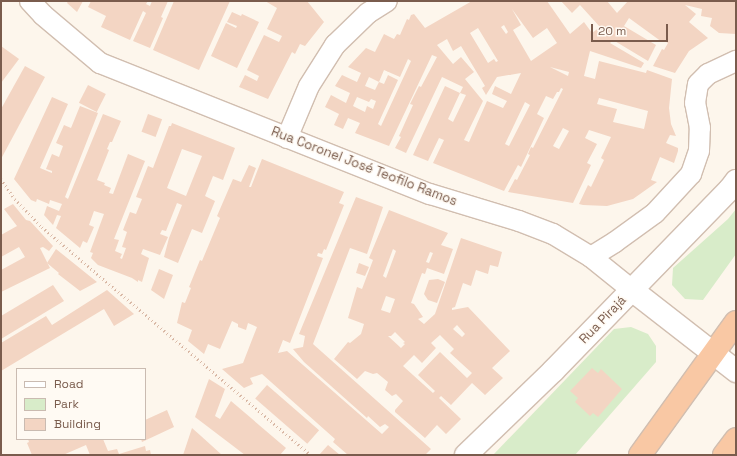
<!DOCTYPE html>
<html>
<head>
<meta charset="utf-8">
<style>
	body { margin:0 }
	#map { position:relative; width:737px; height:456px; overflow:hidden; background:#fdf6ec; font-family:"Space Grotesk",sans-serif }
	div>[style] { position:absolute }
	.green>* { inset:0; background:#d8ecc9 }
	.building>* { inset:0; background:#f3d5c3; transform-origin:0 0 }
	.path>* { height:2.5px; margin-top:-1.25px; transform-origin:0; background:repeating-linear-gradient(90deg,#d9b8a5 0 1px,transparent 0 4px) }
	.roads { filter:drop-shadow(1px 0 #d1beb0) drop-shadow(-1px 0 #d1beb0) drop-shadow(0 1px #d1beb0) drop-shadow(0 -1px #d1beb0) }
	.minor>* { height:20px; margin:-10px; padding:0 10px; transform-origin:10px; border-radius:10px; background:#fff }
	.tertiary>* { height:22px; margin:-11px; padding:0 11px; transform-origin:11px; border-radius:11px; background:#fff }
	.trunk>* { height:22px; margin:-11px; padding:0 11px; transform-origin:11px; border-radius:11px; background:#f9c8a4 }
	span { translate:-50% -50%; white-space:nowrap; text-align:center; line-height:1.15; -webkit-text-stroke:3px #fffaf3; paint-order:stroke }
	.street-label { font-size:13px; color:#7a5c4d }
	.frame { position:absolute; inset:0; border:2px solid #7a5c4d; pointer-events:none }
	.legend { position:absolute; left:16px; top:368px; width:130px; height:72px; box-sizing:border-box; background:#fffaf3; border:1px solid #cabbb1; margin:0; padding:5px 7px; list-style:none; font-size:12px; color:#7a5c4d }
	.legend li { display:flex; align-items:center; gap:8px; height:20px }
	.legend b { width:20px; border:1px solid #cabbb1 }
	.scale { position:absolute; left:591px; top:24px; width:77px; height:18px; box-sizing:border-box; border:2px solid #7a5c4d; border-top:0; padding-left:5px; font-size:12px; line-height:14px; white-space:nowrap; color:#7a5c4d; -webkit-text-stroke:3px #fffaf3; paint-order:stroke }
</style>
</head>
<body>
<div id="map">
	<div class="green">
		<i style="clip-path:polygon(736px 209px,736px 254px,703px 300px,685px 299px,672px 285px,673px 268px,728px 219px)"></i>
		<i style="clip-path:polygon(631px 327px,648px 334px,656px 346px,656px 362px,575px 455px,493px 455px,614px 329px)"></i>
	</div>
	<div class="building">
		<i style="clip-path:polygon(68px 1px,83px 1px,77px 12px,67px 3px)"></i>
		<i style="clip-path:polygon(91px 1px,148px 1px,146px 4px,150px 6px,152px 1px,168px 1px,161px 17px,163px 18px,150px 48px,133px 41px,146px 13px,143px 11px,130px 40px,101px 27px,106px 16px,88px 7px)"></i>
		<i style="clip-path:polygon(174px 1px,230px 1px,199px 70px,153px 50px)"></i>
		<i style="clip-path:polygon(265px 1px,307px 1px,324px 22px,305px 46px,300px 44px,295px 54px,292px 52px,268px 99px,239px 87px,245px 75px,257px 81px,259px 76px,247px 70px,264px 35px,279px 42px,282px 36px,267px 29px,277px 8px)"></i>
		<i style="clip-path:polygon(evenodd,472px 1px,547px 1px,570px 34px,584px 22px,592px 33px,600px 27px,580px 5px,572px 13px,561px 1px,607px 1px,617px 13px,628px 1px,731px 1px,736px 2px,736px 34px,719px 33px,710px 26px,712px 18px,701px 16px,702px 9px,685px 5px,696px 14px,689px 22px,708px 38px,689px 51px,675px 73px,653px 66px,662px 49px,664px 50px,668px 43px,663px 40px,662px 42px,629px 18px,624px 26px,656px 45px,648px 61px,613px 40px,610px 43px,644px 63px,641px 68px,590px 51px,584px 76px,595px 79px,599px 61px,646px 73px,647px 70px,672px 79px,669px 108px,671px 124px,676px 136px,670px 135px,666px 143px,678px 148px,678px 151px,674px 163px,660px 157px,651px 180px,657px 182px,633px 199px,607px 206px,583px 205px,579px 204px,588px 185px,591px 187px,604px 160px,601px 158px,611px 137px,589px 130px,585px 138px,597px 144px,587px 163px,591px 165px,573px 203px,508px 192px,515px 179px,517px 180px,530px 155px,528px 154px,531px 147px,533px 148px,563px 89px,561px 88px,559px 92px,557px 92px,553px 99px,546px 96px,537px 114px,544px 118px,521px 167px,518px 165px,504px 191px,433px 163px,444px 140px,439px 138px,428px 161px,413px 155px,445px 86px,460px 93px,448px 119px,453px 122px,466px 95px,460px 93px,463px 87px,442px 77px,406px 153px,395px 148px,401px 137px,399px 136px,413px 105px,410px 104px,419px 86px,421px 87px,437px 57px,432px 55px,389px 146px,355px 133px,360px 123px,348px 118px,343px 129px,334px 125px,339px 114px,325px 107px,331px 95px,346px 103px,350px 93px,335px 86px,342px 75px,357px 82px,361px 73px,348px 67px,366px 48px,375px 52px,384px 34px,394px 39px,397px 34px,400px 35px,407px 19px,409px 20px,411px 15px,414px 14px,425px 28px,472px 1px,512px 9px,533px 38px,547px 28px,557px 43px,531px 61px,513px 30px,521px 25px,512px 9px,472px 1px,504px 25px,508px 32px,506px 34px,501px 27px,504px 25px,472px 1px,478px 28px,498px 61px,496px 62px,494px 59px,488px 63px,470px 33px,478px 28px,472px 1px,447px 39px,453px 51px,461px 46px,485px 86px,482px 88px,486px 95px,497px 77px,521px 73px,511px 94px,495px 86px,492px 94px,507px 101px,503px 108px,487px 101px,469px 142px,464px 140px,483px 101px,465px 79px,474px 72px,461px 57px,453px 64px,437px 45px,447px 39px,472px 1px,408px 59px,411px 61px,381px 126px,378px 124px,398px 80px,388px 75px,384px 84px,379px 82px,375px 90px,365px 86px,369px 77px,379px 82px,384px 70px,400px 77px,408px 59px,472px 1px,550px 67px,569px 72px,568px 76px,550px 67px,472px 1px,357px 97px,369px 102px,371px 99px,376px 101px,373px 109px,367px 106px,365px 112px,353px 106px,357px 97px,472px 1px,599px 98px,648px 111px,644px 129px,613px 122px,617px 109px,597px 104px,599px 98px,472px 1px,525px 102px,530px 105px,509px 146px,505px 144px,525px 102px,472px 1px,563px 128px,569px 131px,559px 149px,553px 146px,563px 128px)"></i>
		<i style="clip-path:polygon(232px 12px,241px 16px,242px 14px,259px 22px,237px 68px,211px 56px,226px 23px,236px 28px,237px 26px,227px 22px)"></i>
		<i style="clip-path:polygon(1px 46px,19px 59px,1px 83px)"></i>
		<i style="clip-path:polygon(25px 66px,45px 77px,1px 159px,1px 109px)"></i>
		<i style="left:88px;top:85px;width:20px;height:20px;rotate:27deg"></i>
		<i style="clip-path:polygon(evenodd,52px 97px,68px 104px,40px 168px,52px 173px,52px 171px,46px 169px,52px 154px,59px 157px,63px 146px,56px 143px,64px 125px,71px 128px,80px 106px,98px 113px,65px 197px,68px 199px,103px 114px,121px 121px,112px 142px,110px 142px,107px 149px,109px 150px,97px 180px,105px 183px,104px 185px,111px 188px,109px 193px,113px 194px,128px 154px,145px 161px,114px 239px,119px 240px,115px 251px,122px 254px,120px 258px,122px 259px,126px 248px,122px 247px,127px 232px,123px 230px,130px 212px,136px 214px,142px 199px,136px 197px,148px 166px,153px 168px,169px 126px,171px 126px,172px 123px,235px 148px,223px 180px,213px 176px,205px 196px,215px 201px,202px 233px,192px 229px,178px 263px,164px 257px,169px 238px,182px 205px,177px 203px,166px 231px,162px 230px,160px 234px,168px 237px,160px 255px,143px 249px,141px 254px,149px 258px,142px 282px,138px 280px,138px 282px,132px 278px,98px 265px,91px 258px,93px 253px,90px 252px,104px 214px,94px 211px,89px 225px,94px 227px,87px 243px,83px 241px,80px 248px,56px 228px,61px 216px,57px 215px,53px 225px,44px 215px,47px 206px,59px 211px,62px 204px,50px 200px,49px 204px,37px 199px,36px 202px,31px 200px,14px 179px,52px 97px,182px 149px,202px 156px,186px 196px,167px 188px,182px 149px)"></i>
		<i style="left:148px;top:114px;width:15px;height:19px;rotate:20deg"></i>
		<i style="clip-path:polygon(262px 159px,344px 192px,339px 203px,344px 205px,326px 250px,324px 249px,322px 254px,318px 253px,317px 256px,323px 258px,290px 343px,283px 340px,278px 353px,287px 351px,382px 434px,389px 427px,385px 424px,380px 427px,368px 416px,367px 418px,304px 362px,293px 349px,303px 347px,305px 336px,299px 334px,356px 197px,383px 207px,367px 254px,350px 248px,313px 344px,431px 449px,425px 455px,348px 455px,333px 442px,335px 439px,262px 374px,250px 378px,253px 384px,244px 388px,222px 369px,243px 363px,257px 327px,248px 323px,246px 330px,238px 327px,238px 324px,232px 321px,220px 349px,208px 344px,204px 354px,188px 341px,192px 330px,177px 323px,182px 302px,185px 303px,191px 288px,189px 287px,200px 260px,202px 261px,220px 218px,217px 216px,233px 179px,241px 182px,249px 165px,256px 168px,249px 187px,251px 187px)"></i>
		<i style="clip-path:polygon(13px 204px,26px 220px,30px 221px,53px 246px,49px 251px,43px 247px,40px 248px,50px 268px,1px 292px,1px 270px,25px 257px,19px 247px,1px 257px,1px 235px,17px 226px,4px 209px)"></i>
		<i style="clip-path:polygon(evenodd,389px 210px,448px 233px,441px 245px,453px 249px,444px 274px,427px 268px,425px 274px,422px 273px,411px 303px,414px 304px,423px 317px,418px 319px,424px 324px,435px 314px,461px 238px,502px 252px,498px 267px,490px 265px,488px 274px,476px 270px,471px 286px,463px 283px,455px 307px,452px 308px,452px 310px,468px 307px,510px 351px,492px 368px,503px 378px,485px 395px,472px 383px,451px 405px,441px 396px,439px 398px,461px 419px,446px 434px,437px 425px,425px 438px,395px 412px,395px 410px,403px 401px,396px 394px,392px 396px,385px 390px,388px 382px,377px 373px,373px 374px,365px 371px,357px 379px,334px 359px,348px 342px,350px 343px,361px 334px,364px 324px,348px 318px,357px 287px,362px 289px,373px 260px,369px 258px,389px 210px,393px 249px,396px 251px,386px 278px,383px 276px,393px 249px,389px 210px,430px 252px,433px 253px,429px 263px,426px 262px,430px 252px,389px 210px,386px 296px,395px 299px,390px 313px,381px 310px,386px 296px,389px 210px,457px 325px,465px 334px,462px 337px,453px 329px,457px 325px,389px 210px,395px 332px,405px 342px,403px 343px,405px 344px,401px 348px,388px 336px,391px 336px,395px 332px,389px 210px,440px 335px,454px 349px,450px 353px,472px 373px,467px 378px,440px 352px,418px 375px,435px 391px,433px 393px,403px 366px,414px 355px,422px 363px,436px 348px,431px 343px,440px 335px)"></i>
		<i style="clip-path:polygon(56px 249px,97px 282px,80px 291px,58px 274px,59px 273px,47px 263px)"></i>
		<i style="clip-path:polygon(359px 263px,369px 267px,365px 276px,356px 273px)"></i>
		<i style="clip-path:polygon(159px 269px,173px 275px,164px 299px,151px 290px)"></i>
		<i style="clip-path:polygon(438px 279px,445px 282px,437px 303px,428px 300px,424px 294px,429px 280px)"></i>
		<i style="clip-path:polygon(53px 285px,64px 301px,1px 339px,1px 316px)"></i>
		<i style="clip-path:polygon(107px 290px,134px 314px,114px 326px,104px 309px,1px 371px,1px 343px,46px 316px,52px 325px)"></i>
		<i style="clip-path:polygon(592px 368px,598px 373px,601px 369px,622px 389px,598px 417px,593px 413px,590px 416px,575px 402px,578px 398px,570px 391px)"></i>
		<i style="clip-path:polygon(209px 379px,225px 389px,215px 416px,220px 419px,231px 401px,286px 448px,280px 455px,245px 455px,195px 417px)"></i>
		<i style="left:267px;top:385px;width:69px;height:18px;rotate:41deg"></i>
		<i style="clip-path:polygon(167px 410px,174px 427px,142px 442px,141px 439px,145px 439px,145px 420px)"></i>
		<i style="clip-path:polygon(192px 428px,201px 436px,222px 455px,183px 455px)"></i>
		<i style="clip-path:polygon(28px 439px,103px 439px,108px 451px,117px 449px,119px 454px,145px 446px,146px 451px,150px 450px,151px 455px,90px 455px,86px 445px,63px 455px,32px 455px,27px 443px,29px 442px)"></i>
		<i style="clip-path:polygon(328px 445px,340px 455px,319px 455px)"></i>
	</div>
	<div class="path">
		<i style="left:1px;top:179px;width:24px;rotate:55deg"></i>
		<i style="left:15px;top:199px;width:39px;rotate:46deg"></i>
		<i style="left:42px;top:227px;width:353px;rotate:40.3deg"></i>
	</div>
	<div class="roads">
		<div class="minor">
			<i style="left:30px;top:1px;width:19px;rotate:47deg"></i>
			<i style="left:43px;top:15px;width:75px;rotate:40.1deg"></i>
			<i style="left:100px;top:63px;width:355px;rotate:21.7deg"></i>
			<i style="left:430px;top:194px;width:93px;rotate:16.9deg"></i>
			<i style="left:519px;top:221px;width:36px;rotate:21deg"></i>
			<i style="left:553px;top:234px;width:44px;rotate:31.2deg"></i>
			<i style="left:591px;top:257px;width:53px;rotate:38.8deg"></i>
			<i style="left:287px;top:138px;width:56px;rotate:-67.1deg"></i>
			<i style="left:309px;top:86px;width:49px;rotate:-57.6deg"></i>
			<i style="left:335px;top:45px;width:46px;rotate:-44.1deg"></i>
			<i style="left:368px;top:13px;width:22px;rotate:-32deg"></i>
			<i style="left:591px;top:257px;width:28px;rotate:-32deg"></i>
			<i style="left:615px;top:242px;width:49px;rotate:-35.9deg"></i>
			<i style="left:655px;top:213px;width:53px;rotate:-47.3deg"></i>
			<i style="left:691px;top:174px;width:24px;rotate:-71deg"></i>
			<i style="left:699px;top:151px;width:23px;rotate:-88deg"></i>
			<i style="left:700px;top:128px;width:25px;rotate:-101deg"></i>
			<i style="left:695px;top:103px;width:19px;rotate:-81deg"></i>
			<i style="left:698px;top:84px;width:14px;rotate:-45deg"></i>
			<i style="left:708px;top:74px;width:31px;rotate:-25deg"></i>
		</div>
		<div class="tertiary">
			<i style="left:632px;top:290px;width:132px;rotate:37.9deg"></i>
			<i style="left:466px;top:455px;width:121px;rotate:-44deg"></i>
			<i style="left:553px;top:371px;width:254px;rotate:-45.8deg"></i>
			<i style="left:730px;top:189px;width:10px;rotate:-53deg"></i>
		</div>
		<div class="trunk">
			<i style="left:640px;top:455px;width:164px;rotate:-54.2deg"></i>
			<i style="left:724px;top:455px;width:20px;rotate:-53deg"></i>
		</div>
	</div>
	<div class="street-label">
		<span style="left:364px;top:167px;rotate:21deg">Rua Coronel José Teofilo Ramos</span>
		<span style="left:603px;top:320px;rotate:-46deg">Rua Pirajá</span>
	</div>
	<div class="frame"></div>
	<ul class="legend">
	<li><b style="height:5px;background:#fff"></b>Road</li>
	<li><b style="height:11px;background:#d8ecc9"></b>Park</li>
	<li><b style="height:11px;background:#f3d5c3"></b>Building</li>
	</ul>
	<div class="scale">20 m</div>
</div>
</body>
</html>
